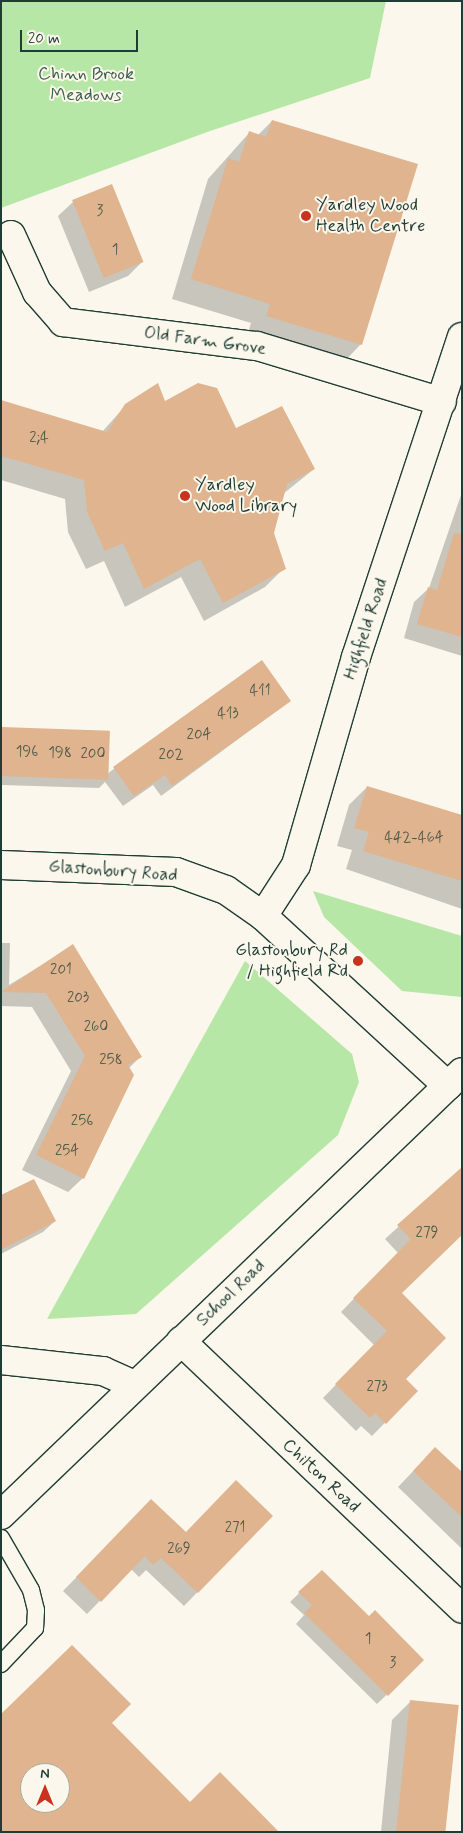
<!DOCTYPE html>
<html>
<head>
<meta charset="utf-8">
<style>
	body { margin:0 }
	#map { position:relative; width:463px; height:1833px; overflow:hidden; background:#fbf7ec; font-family:Mynerve,sans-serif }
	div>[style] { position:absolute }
	.green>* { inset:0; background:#b6e7a6 }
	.shadow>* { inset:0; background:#0003 }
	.building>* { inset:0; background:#dfb48f; transform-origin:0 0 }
	.roads { filter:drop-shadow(1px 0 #1f3d34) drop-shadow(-1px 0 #1f3d34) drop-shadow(0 1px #1f3d34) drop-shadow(0 -1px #1f3d34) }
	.lane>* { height:16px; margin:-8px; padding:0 8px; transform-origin:8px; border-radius:8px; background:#fbf7ec }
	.street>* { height:28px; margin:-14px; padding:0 14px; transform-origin:14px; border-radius:14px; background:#fbf7ec }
	.secondary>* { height:28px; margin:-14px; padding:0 14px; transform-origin:14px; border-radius:14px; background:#fbf7ec }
	.dots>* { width:14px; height:14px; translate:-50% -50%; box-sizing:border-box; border:2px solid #fbf7ec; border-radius:50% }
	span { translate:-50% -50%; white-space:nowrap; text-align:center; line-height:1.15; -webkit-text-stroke:4px #fbf7ec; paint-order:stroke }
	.number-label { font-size:15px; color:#4f5b4b }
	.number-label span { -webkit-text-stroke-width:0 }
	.park-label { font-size:18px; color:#3d5f4b }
	.poi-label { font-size:18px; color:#1f3d34 }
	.left { translate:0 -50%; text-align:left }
	.right { translate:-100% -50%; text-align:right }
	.street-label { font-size:18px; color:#1f3d34 }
	.frame { position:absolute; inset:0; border:2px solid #1f3d34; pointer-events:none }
	.north { position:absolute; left:20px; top:1763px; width:50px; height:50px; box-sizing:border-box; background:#fbf7ec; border:1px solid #a3ada2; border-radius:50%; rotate:0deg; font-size:14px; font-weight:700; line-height:20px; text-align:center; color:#1f3d34 }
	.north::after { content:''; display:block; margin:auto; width:18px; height:22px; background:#c8321e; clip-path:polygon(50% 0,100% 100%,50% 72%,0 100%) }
	.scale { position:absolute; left:20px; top:30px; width:118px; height:22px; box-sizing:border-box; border:2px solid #1f3d34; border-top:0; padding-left:6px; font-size:15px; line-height:18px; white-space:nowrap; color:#1f3d34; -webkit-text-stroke:4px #fbf7ec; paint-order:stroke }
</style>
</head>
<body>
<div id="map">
	<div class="green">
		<i style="clip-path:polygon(1px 1px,386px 1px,370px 78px,210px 131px,1px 208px)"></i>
		<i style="clip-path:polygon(313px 891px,462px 936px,462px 997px,402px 991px,324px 917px)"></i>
		<i style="clip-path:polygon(245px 961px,352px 1054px,359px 1082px,338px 1135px,136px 1314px,47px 1319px)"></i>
	</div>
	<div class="shadow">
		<i style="clip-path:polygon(272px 121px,361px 344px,342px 364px,247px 336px,251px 323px,172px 299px,208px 179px,249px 133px,258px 135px)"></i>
		<i style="clip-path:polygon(73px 202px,142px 262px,128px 276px,89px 292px,58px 216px)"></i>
		<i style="clip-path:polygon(1px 402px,102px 432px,126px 405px,164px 403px,235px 430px,314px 469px,283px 494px,272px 533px,284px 568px,265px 587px,204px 621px,181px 577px,125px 607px,104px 561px,86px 569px,68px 532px,65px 499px,1px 480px)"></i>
		<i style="clip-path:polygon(462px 492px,462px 656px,404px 638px,414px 602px,429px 588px)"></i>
		<i style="clip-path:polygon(261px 661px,290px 701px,161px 796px,153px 785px,123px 806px,105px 782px,99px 788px,1px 785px,1px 729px,107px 774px)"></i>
		<i style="clip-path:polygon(367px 787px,462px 816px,462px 909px,346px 869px,352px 850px,337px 846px,349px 805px)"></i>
		<i style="clip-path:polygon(1px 943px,10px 943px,9px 985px,73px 946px,140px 1057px,128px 1069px,83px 1178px,68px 1192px,22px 1170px,71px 1071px,32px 1007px,1px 1006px)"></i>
		<i style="clip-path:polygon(462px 1169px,400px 1294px,404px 1379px,416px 1391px,372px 1436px,361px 1426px,356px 1431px,323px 1398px,374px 1345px,341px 1312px,398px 1253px,385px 1239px)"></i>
		<i style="clip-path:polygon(1px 1197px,55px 1221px,43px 1232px,1px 1254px)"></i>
		<i style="clip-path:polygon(419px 1465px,462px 1474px,462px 1549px,398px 1487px)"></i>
		<i style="clip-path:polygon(151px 1501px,186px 1533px,271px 1516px,184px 1606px,146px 1570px,139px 1577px,131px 1569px,87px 1614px,63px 1591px)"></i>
		<i style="clip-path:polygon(322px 1571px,369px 1618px,423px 1660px,377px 1704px,296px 1624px,304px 1615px,290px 1602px)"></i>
		<i style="clip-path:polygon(410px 1702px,445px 1832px,381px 1832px,392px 1720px)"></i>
	</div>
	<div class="building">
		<i style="clip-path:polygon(272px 120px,418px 164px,362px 345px,266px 316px,270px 304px,191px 279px,228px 158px,239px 162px,249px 131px,266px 137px)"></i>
		<i style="left:112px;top:184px;width:84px;height:43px;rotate:68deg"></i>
		<i style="clip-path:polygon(158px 383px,165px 401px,198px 383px,217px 388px,236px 428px,282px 406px,315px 469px,287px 484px,274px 533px,286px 569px,223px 603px,200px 559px,144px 589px,123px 543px,105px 551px,87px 512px,84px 480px,1px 456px,1px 400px,107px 432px,125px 404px)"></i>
		<i style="clip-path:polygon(454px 533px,462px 534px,462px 637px,417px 624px,428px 587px,437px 590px)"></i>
		<i style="clip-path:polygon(262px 660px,291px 701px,172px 786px,165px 775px,134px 796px,113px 767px)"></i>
		<i style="left:1px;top:727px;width:109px;height:49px;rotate:2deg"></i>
		<i style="clip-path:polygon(367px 786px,462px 815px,462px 881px,363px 851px,369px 832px,354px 828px)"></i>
		<i style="clip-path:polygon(73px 944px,142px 1057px,128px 1065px,134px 1075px,84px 1179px,36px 1155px,85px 1056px,46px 993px,1px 992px)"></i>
		<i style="clip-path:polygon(462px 1167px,462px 1235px,402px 1293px,446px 1338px,406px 1379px,418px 1391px,386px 1424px,375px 1413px,370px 1418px,335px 1384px,387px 1331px,353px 1298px,411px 1239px,397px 1225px)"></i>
		<i style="clip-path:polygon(34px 1179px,56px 1221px,1px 1250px,1px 1195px)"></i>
		<i style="clip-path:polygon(435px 1447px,462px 1472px,462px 1517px,413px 1471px)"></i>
		<i style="clip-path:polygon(236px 1480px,273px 1516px,198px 1593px,161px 1558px,153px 1565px,145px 1556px,101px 1602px,76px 1577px,151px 1499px,186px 1532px)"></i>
		<i style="clip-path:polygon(322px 1570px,369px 1616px,375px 1610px,424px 1660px,388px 1696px,304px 1613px,312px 1605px,298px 1592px)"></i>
		<i style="clip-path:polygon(evenodd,72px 1645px,131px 1704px,112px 1723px,190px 1802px,220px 1772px,279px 1832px,1px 1832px,1px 1714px,72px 1645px,30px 1773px,60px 1773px,60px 1803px,30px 1803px,30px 1773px)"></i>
		<i style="left:410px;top:1700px;width:49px;height:133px;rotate:6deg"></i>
	</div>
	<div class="roads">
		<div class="lane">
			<i style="left:1px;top:1538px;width:60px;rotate:60deg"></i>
			<i style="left:31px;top:1590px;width:21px;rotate:76deg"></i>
			<i style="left:36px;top:1610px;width:18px;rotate:93deg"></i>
			<i style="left:35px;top:1628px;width:50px;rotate:133.4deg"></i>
		</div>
		<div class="street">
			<i style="left:11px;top:235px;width:63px;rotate:65.5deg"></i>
			<i style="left:37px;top:292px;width:40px;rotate:49deg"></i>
			<i style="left:63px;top:322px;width:195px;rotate:7.1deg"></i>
			<i style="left:257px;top:346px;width:193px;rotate:16.8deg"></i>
			<i style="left:1px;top:865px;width:175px;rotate:2.3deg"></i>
			<i style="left:176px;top:872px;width:53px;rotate:19.8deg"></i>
			<i style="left:226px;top:890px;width:45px;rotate:35.1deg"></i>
			<i style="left:263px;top:916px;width:251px;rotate:42.6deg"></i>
			<i style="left:263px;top:916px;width:61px;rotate:-57.1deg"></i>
			<i style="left:296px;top:865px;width:216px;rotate:-73.9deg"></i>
			<i style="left:356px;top:657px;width:337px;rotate:-71.7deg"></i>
			<i style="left:181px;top:1341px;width:388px;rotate:43.6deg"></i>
			<i style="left:1px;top:1360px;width:103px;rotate:6.2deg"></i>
			<i style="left:103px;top:1371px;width:35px;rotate:24deg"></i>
		</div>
		<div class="secondary">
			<i style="left:1px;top:1515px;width:639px;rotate:-43.86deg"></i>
		</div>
	</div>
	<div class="dots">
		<i style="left:306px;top:216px;background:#c8321e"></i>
		<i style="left:185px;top:496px;background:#c8321e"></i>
		<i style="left:358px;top:961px;background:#c8321e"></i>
	</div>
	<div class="number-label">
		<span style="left:100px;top:212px">3</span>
		<span style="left:115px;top:251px">1</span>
		<span style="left:39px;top:439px">2;4</span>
		<span style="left:260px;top:692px">411</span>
		<span style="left:228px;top:715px">413</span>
		<span style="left:199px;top:736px">204</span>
		<span style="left:27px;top:753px">196</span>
		<span style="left:60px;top:754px">198</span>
		<span style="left:93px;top:755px">200</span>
		<span style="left:171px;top:756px">202</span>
		<span style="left:414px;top:839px">442-464</span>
		<span style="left:61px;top:971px">201</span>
		<span style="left:78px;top:999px">203</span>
		<span style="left:96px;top:1028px">260</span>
		<span style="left:111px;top:1061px">258</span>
		<span style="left:82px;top:1122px">256</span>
		<span style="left:67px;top:1152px">254</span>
		<span style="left:427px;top:1234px">279</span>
		<span style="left:377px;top:1388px">273</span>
		<span style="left:235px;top:1529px">271</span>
		<span style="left:179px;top:1550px">269</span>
		<span style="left:368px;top:1640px">1</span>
		<span style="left:393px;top:1664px">3</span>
	</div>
	<div class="park-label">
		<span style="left:86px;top:85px">Chinn Brook<br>Meadows</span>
	</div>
	<div class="poi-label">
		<span class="left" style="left:316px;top:216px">Yardley Wood<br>Health Centre</span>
		<span class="left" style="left:195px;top:496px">Yardley<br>Wood Library</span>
		<span class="right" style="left:348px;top:961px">Glastonbury Rd<br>/ Highfield Rd</span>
	</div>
	<div class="street-label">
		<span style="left:205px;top:341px;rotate:8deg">Old Farm Grove</span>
		<span style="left:366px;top:629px;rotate:-72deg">Highfield Road</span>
		<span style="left:113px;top:871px;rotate:4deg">Glastonbury Road</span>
		<span style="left:231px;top:1293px;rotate:-44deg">School Road</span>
		<span style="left:321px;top:1476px;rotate:43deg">Chilton Road</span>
	</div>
	<div class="frame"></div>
	<div class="north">N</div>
	<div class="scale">20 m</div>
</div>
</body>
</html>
